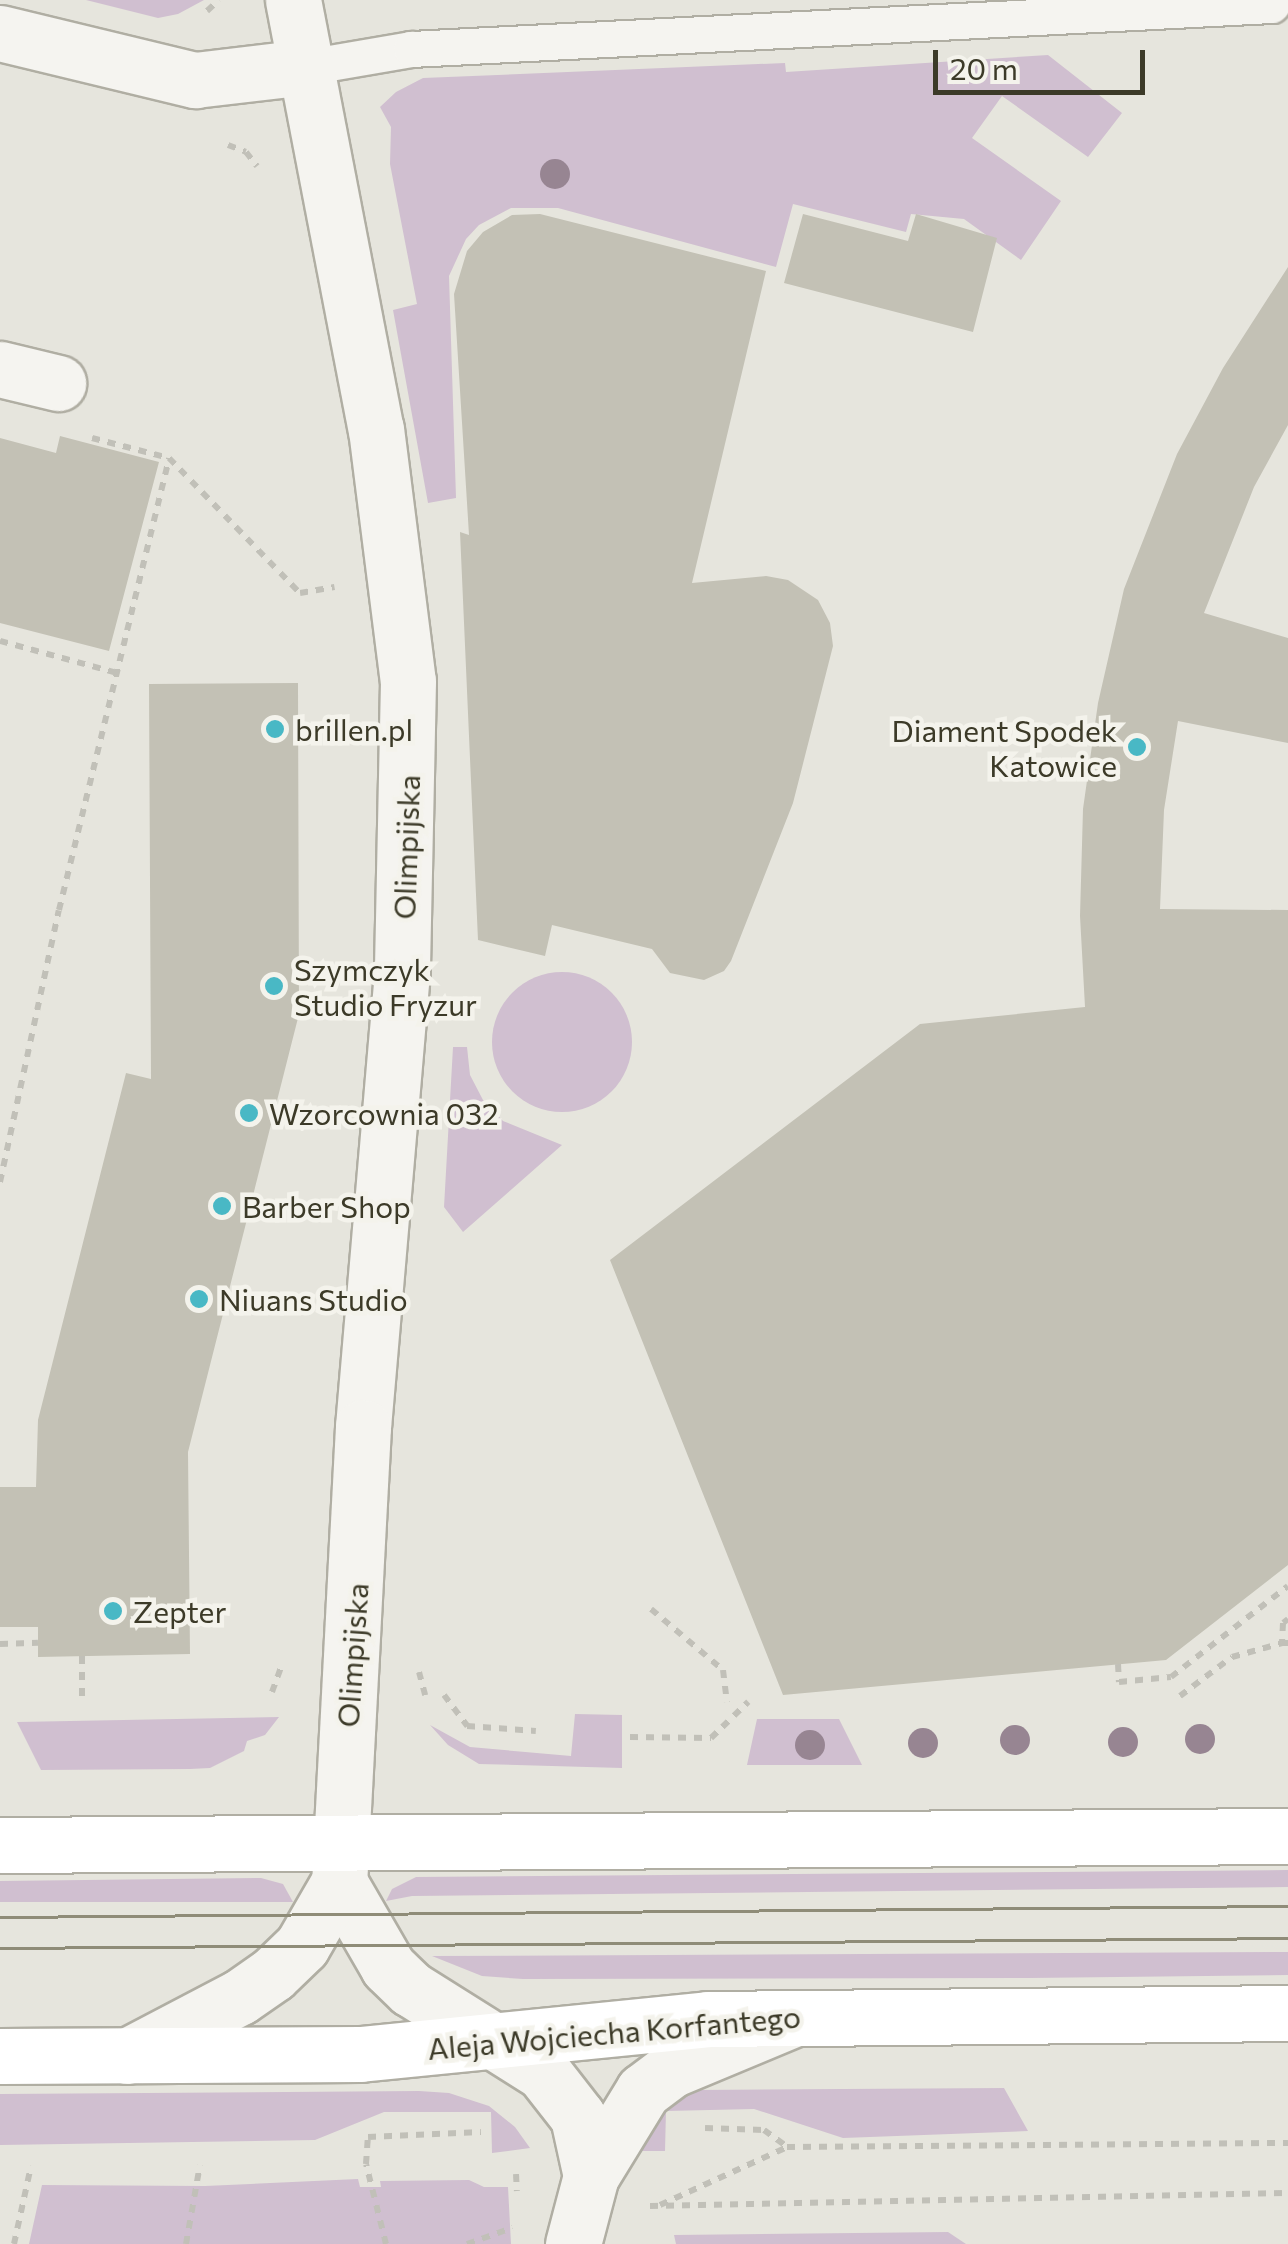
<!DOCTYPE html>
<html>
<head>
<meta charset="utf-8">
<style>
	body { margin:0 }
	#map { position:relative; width:1288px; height:2244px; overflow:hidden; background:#e6e5dd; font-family:Commissioner,sans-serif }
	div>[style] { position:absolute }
	.green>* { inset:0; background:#d0bfd0 }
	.round { border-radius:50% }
	.building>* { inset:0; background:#c3c1b5 }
	.path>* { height:6px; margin-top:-3px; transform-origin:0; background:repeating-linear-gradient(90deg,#c1c0b8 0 8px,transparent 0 16px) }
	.roads { filter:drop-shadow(2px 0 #b0aea3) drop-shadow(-2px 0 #b0aea3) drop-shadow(0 2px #b0aea3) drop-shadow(0 -2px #b0aea3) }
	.service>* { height:35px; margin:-17.5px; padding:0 17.5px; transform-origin:17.5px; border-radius:17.5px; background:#f5f4f0 }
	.minor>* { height:55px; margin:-27.5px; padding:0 27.5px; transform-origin:27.5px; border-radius:27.5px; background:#f5f4f0 }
	.secondary>* { height:55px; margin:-27.5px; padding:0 27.5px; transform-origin:27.5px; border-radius:27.5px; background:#fff }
	.tram>* { height:2.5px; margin:-1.25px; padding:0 1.25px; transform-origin:1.25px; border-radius:1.25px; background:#8f8c78 }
	.trees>* { width:30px; height:30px; margin:-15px; border-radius:50%; background:#978592 }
	.dots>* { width:28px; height:28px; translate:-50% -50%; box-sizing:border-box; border:5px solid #f4f3ec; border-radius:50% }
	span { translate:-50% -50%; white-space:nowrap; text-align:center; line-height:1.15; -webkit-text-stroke:9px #f4f3ec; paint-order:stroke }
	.poi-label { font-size:30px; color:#3c3a28 }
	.left { translate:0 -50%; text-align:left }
	.right { translate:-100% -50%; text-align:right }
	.street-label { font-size:30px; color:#3c3a28 }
	.scale { position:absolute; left:933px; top:50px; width:212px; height:45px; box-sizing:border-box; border:5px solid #3c3a28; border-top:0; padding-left:12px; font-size:30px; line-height:35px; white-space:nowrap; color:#3c3a28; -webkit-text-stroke:8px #f4f3ec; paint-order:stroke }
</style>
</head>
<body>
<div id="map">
	<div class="green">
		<i style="clip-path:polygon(86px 0,204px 0,178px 14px,158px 18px)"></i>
		<i style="clip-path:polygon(1048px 55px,1122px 113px,1088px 157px,1002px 96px,972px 138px,1061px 201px,1021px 260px,964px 219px,911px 214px,906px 232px,793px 204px,776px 267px,558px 208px,511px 208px,479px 225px,466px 239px,449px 276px,456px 498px,428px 503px,393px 310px,417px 304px,390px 164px,391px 127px,380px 107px,396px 92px,423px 78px,785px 63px,786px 72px)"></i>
		<i class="round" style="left:492px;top:972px;width:140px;height:140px"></i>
		<i style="clip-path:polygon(453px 1047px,467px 1047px,470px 1075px,483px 1100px,503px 1121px,562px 1145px,463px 1232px,444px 1207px)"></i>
		<i style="clip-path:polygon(575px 1714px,622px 1715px,622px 1768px,479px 1764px,448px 1745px,430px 1725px,470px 1747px,571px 1756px)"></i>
		<i style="clip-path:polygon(279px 1717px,265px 1735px,247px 1741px,244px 1751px,210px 1768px,190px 1769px,41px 1770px,17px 1722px)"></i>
		<i style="clip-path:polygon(757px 1719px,839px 1719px,862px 1765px,747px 1765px)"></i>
		<i style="clip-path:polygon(1288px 1870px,1288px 1887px,412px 1896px,386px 1901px,392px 1889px,416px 1877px)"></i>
		<i style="clip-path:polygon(261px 1878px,283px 1884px,293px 1902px,0 1902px,0 1881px)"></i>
		<i style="clip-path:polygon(1288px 1952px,1288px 1975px,1029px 1978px,523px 1979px,482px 1976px,432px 1956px)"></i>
		<i style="clip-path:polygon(1004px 2088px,1028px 2131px,843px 2138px,754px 2109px,666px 2111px,665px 2151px,633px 2151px,675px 2095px,697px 2090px)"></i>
		<i style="clip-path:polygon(419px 2091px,449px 2093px,489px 2106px,515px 2127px,530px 2148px,492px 2153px,491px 2112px,384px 2112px,315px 2140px,0 2145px,0 2094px)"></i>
		<i style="clip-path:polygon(358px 2179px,360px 2187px,381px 2187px,380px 2181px,469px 2180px,484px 2187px,508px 2187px,511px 2244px,29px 2244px,42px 2185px,205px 2186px)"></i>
		<i style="clip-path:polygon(948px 2232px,966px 2244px,676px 2244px,674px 2235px)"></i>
	</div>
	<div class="building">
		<i style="clip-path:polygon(540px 214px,766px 271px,692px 583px,766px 576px,788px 580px,818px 600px,830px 623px,833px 646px,793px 803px,731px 961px,724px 971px,704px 980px,670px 973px,652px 949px,552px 925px,545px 956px,478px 940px,460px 532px,469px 535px,454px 294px,467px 251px,483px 232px,512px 215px)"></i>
		<i style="clip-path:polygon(803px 214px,908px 241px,916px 214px,997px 238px,973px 332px,784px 283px)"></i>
		<i style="clip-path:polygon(1288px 267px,1288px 425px,1254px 487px,1204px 613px,1288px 638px,1288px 743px,1178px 721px,1164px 810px,1160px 909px,1288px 910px,1288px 1565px,1166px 1660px,783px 1695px,610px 1260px,920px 1024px,1085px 1007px,1080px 916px,1083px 809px,1098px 703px,1124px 589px,1177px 454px,1223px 368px)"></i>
		<i style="clip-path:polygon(60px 436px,159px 462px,109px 651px,0 623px,0 438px,56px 453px)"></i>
		<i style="clip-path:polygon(298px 683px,299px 1014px,188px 1452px,190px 1654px,38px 1657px,38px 1627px,0 1627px,0 1487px,36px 1487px,38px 1420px,126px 1073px,151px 1079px,149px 684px)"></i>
	</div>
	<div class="path">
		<i style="left:207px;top:11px;width:16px;rotate:-43deg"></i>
		<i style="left:228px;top:145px;width:19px;rotate:21deg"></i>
		<i style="left:246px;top:152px;width:18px;rotate:52deg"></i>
		<i style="left:92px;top:438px;width:80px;rotate:14.6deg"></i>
		<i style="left:169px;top:458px;width:188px;rotate:45.9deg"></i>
		<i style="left:300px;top:593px;width:35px;rotate:-10deg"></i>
		<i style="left:0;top:641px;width:121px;rotate:15.3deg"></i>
		<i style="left:0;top:1182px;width:278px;rotate:-77.8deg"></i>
		<i style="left:59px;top:910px;width:465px;rotate:-76.3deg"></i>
		<i style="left:651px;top:1609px;width:94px;rotate:40.3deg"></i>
		<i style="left:723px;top:1670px;width:32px;rotate:83deg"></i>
		<i style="left:1288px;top:1619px;width:6px;rotate:141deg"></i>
		<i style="left:1283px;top:1623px;width:20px;rotate:93deg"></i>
		<i style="left:1282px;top:1643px;width:6px"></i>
		<i style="left:0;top:1644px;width:38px;rotate:-2deg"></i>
		<i style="left:82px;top:1656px;width:42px;rotate:90deg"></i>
		<i style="left:1118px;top:1664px;width:18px;rotate:87deg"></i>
		<i style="left:1119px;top:1682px;width:52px;rotate:-5.5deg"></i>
		<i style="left:1171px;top:1677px;width:148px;rotate:-37.9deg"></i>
		<i style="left:419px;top:1672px;width:24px;rotate:75deg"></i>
		<i style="left:272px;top:1692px;width:29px;rotate:-70deg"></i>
		<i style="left:444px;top:1695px;width:39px;rotate:53deg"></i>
		<i style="left:467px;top:1726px;width:69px;rotate:4.1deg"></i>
		<i style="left:1180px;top:1696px;width:65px;rotate:-36.9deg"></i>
		<i style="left:1232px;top:1657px;width:52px;rotate:-15.6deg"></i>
		<i style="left:630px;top:1737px;width:81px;rotate:0.7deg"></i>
		<i style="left:711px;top:1738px;width:52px;rotate:-44.2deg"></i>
		<i style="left:705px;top:2128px;width:59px;rotate:1.9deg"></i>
		<i style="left:764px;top:2130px;width:29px;rotate:36deg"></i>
		<i style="left:516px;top:2174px;width:17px;rotate:87deg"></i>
		<i style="left:660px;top:2205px;width:140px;rotate:-24.5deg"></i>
		<i style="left:787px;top:2147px;width:501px;rotate:-0.46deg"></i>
		<i style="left:650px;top:2206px;width:638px;rotate:-1.17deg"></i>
		<i style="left:14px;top:2244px;width:80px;rotate:-77.7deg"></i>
		<i style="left:186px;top:2244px;width:80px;rotate:-80deg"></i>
		<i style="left:386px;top:2244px;width:82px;rotate:-104deg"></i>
		<i style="left:366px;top:2164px;width:27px;rotate:-86deg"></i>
		<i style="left:368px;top:2137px;width:113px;rotate:-2.5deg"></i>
		<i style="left:467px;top:2244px;width:48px;rotate:-19.6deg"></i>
	</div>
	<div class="roads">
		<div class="service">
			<i style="left:306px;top:67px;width:107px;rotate:-9.7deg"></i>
			<i style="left:411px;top:49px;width:862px;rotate:-2.93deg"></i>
		</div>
		<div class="minor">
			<i style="left:293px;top:0;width:437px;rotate:79.1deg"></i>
			<i style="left:376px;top:429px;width:254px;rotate:82.8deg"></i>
			<i style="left:408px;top:681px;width:291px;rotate:91.2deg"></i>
			<i style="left:402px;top:972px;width:457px;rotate:94.9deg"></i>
			<i style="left:363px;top:1427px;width:456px;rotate:93deg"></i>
			<i style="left:339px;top:1882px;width:98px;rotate:60deg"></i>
			<i style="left:388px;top:1967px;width:32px;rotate:44deg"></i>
			<i style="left:411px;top:1989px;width:156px;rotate:32.2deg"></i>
			<i style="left:543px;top:2072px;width:57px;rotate:52.1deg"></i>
			<i style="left:578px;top:2117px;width:60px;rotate:77.6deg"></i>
			<i style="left:0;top:33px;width:201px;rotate:13.6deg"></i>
			<i style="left:195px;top:80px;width:112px;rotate:-6.7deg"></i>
			<i style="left:0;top:369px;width:60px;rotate:13.6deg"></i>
			<i style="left:127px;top:2056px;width:127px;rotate:-27.6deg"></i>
			<i style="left:240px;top:1997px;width:40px;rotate:-34.9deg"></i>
			<i style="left:273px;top:1974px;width:40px;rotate:-44deg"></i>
			<i style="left:302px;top:1946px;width:74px;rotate:-60deg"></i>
			<i style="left:573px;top:2244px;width:70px;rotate:-75.2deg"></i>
			<i style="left:591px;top:2176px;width:100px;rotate:-58.5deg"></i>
			<i style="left:643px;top:2091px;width:35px;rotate:-37deg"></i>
			<i style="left:671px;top:2070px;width:132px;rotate:-22.7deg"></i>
		</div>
		<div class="secondary">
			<i style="left:0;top:1845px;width:1288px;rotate:-0.4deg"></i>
			<i style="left:0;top:2056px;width:360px;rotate:-0.3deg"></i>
			<i style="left:360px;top:2054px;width:350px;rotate:-5.7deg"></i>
			<i style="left:708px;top:2019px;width:580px;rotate:-0.59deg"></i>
		</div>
	</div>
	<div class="tram">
		<i style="left:0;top:1917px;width:1288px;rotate:-0.49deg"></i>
		<i style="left:0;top:1948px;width:1288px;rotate:-0.44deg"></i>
	</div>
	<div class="trees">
		<i style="left:555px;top:174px"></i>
		<i style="left:1200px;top:1739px"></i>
		<i style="left:1015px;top:1740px"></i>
		<i style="left:1123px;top:1742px"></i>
		<i style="left:923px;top:1743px"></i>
		<i style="left:810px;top:1745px"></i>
	</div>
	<div class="dots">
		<i style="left:275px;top:729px;background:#49b8c5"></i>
		<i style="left:1137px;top:747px;background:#49b8c5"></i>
		<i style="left:274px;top:986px;background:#49b8c5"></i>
		<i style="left:249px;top:1113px;background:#49b8c5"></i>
		<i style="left:222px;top:1206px;background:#49b8c5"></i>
		<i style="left:199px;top:1299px;background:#49b8c5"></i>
		<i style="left:113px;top:1611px;background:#49b8c5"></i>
	</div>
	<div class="poi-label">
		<span class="left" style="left:295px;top:729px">brillen.pl</span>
		<span class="right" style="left:1117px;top:747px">Diament Spodek<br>Katowice</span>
		<span class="left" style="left:294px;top:986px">Szymczyk<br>Studio Fryzur</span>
		<span class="left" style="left:269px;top:1113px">Wzorcownia 032</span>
		<span class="left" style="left:242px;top:1206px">Barber Shop</span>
		<span class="left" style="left:219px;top:1299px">Niuans Studio</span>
		<span class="left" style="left:133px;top:1611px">Zepter</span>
	</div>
	<div class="street-label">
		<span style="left:406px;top:847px;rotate:-88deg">Olimpijska</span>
		<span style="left:352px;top:1655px;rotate:-86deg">Olimpijska</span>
		<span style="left:614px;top:2032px;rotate:-5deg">Aleja Wojciecha Korfantego</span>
	</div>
	<div class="scale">20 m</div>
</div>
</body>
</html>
